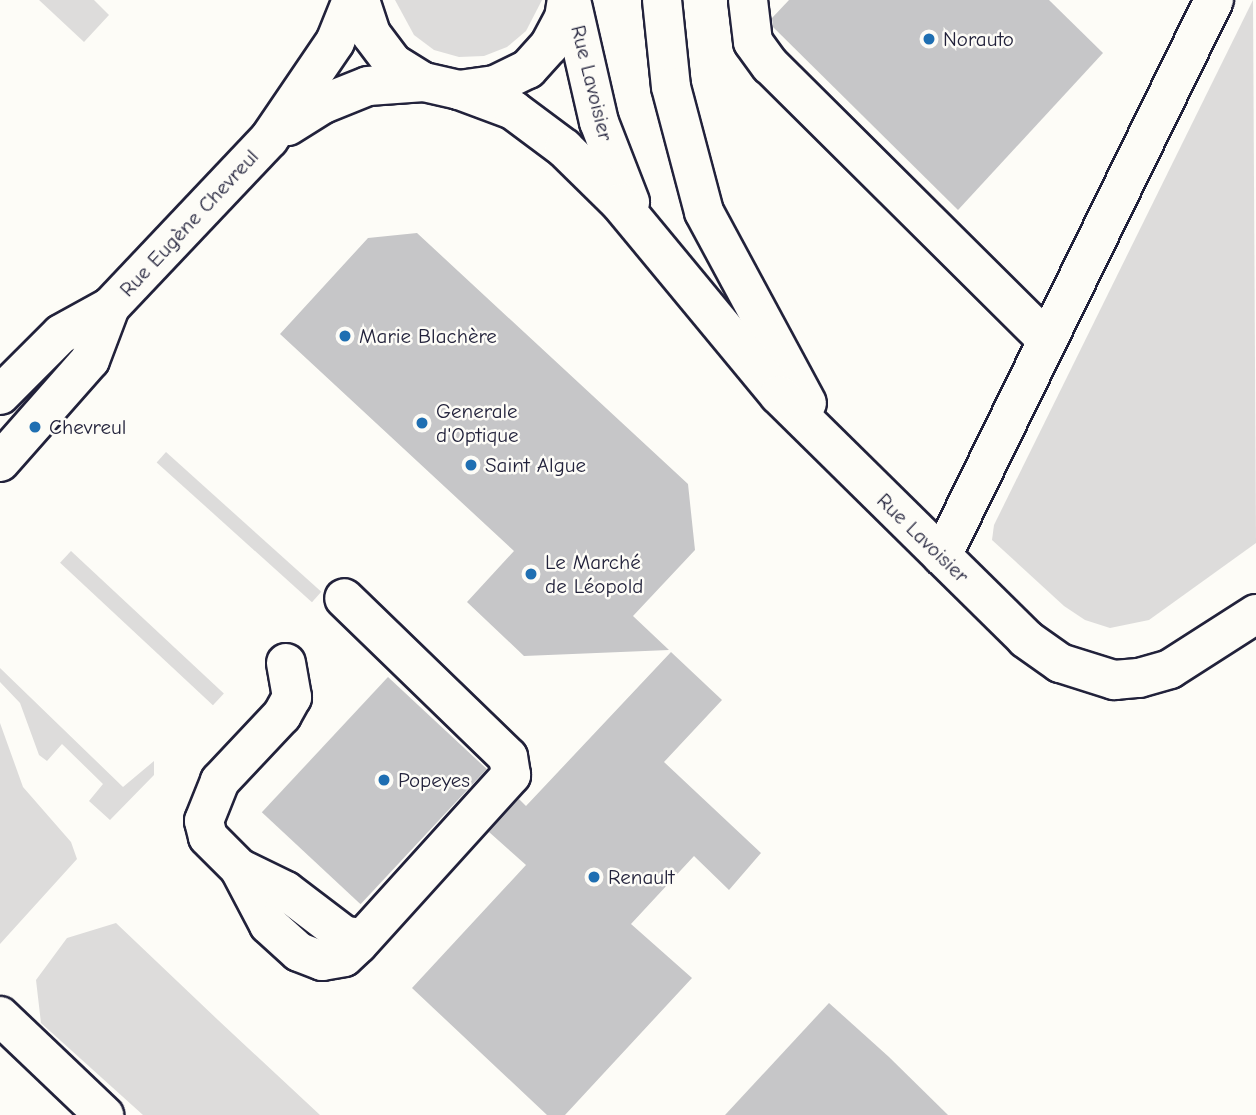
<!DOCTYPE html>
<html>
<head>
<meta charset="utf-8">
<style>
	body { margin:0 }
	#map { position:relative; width:1256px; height:1115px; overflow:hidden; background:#fdfcf7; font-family:"Comic Neue",sans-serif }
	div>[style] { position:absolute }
	.green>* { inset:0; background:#dddcdb; transform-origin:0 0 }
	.building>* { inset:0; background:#c6c6c8; transform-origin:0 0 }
	.roads { filter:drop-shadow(2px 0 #22223b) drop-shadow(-2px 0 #22223b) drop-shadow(0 2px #22223b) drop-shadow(0 -2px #22223b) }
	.minor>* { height:38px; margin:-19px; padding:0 19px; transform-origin:19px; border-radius:19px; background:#fdfcf7 }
	.major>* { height:38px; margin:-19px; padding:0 19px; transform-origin:19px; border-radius:19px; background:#fdfcf7 }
	.dots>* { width:19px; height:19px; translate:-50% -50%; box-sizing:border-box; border:4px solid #fdfcf7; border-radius:50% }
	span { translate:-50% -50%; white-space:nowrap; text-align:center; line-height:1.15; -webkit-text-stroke:5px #fdfcf7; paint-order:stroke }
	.poi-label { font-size:21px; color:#22223b }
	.left { translate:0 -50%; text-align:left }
	.street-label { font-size:21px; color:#22223b }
</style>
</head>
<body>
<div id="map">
	<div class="green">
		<i style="clip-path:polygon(39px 0,94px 0,109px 15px,84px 42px)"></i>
		<i style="clip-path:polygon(395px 0,542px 0,526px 31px,507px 47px,484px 56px,459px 57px,434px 50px,414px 35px)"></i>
		<i style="clip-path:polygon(1253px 0,1256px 543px,1149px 620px,1110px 628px,1085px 620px,1064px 606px,992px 540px,994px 525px)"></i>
		<i style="left:166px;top:452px;width:209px;height:14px;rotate:42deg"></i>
		<i style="left:71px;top:551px;width:209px;height:16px;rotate:43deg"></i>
		<i style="clip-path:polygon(0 668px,123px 787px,154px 761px,154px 775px,110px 820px,89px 801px,103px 784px,62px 744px,47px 761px,39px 755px,20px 703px,0 682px)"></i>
		<i style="clip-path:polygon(0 723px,23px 787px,71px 842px,77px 859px,0 944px)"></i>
		<i style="clip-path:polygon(116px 923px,218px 1020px,320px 1115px,143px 1115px,41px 1023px,36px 980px,67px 938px)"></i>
	</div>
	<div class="building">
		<i style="clip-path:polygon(789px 0,1049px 0,1103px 53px,958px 210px,773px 27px,772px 18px)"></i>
		<i style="clip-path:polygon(417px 233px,688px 484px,695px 550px,633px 616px,669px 650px,524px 656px,467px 602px,514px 551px,280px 334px,368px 238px)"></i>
		<i style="clip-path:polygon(671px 652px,722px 700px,664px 762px,761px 853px,729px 890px,694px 856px,631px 924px,692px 978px,565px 1115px,547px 1115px,412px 988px,526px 865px,489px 832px,519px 799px,526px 806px)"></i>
		<i style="left:388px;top:677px;width:135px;height:185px;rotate:43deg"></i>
		<i style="clip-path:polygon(829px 1003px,889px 1057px,948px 1115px,725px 1115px)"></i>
	</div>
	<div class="roads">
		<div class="minor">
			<i style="left:360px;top:0;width:36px;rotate:72deg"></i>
			<i style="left:371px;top:34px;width:36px;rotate:53deg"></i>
			<i style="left:393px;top:63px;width:36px;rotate:32deg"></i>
			<i style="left:424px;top:82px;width:36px;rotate:13deg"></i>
			<i style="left:459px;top:90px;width:36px;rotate:-8deg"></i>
			<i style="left:495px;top:85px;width:37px;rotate:-26deg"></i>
			<i style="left:528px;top:69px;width:31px;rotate:-48deg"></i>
			<i style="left:549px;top:46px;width:32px;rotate:-62deg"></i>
			<i style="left:564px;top:18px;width:18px;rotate:-81deg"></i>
			<i style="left:571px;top:0;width:125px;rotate:77.1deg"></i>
			<i style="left:599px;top:122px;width:86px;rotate:68.8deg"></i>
			<i style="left:662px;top:0;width:87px;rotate:84.1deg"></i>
			<i style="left:671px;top:87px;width:129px;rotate:75.2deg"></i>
			<i style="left:704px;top:212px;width:217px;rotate:61.7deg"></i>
			<i style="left:748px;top:0;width:42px;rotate:83.2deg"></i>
			<i style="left:753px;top:42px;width:29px;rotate:54deg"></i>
			<i style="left:770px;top:65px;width:390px;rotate:44.8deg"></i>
			<i style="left:459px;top:90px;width:58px;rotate:20.3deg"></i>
			<i style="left:513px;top:110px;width:64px;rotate:36.7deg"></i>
			<i style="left:564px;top:148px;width:78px;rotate:44.5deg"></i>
			<i style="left:620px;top:203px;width:249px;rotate:50.4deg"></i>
			<i style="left:779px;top:395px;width:347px;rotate:44.6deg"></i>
			<i style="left:1026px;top:639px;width:42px;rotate:35.2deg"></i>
			<i style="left:1060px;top:663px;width:57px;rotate:17.5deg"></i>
			<i style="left:1114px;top:680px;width:25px;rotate:-5deg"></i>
			<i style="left:1139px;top:678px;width:32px;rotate:-16deg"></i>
			<i style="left:1170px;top:669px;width:102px;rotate:-32.6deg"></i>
			<i style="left:288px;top:126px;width:41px;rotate:-32.2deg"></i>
			<i style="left:323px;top:104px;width:48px;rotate:-21.8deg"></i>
			<i style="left:368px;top:86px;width:56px;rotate:-4.1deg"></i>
			<i style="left:0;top:395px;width:86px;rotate:-45deg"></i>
			<i style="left:61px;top:334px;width:56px;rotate:-28.9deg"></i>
			<i style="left:110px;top:307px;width:231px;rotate:-46.6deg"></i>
			<i style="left:269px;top:139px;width:117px;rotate:-55.8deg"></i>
			<i style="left:335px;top:42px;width:45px;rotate:-68deg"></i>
			<i style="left:0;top:462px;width:136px;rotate:-48.6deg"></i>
			<i style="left:90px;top:360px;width:57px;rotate:-69.3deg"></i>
			<i style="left:942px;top:556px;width:619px;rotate:-63.93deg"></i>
			<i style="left:286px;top:663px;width:35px;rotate:80deg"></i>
			<i style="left:292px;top:697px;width:21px;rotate:119deg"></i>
			<i style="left:282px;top:715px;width:91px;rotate:133.2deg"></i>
			<i style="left:220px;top:781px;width:43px;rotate:111.8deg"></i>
			<i style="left:204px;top:821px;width:16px;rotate:76deg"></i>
			<i style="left:208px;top:837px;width:44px;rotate:45deg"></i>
			<i style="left:239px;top:868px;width:64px;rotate:62.2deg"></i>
			<i style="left:269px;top:925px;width:40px;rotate:42deg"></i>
			<i style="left:299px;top:952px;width:25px;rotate:21deg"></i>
			<i style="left:322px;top:961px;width:22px;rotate:-10deg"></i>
			<i style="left:344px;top:957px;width:19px;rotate:-43deg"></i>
			<i style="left:358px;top:944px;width:228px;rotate:-47.8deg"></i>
			<i style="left:511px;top:775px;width:18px;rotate:-99deg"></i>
			<i style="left:508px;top:757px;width:228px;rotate:-135.9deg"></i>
			<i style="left:239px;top:868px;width:52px;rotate:26.1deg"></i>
			<i style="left:286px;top:891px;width:74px;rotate:37.3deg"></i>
			<i style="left:345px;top:936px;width:18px;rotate:6deg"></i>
		</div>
		<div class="major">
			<i style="left:0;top:1016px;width:144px;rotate:43.6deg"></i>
		</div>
	</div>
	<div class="dots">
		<i style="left:929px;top:39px;background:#1f6fb2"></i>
		<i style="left:345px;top:336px;background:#1f6fb2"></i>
		<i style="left:422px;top:423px;background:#1f6fb2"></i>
		<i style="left:35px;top:427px;background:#1f6fb2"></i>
		<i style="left:471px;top:465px;background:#1f6fb2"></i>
		<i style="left:531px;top:574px;background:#1f6fb2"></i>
		<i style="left:384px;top:780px;background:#1f6fb2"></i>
		<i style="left:594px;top:877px;background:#1f6fb2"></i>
	</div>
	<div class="poi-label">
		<span class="left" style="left:943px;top:39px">Norauto</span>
		<span class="left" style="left:359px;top:336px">Marie Blachère</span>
		<span class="left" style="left:436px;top:423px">Generale<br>d'Optique</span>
		<span class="left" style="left:49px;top:427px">Chevreul</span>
		<span class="left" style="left:485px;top:465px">Saint Algue</span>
		<span class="left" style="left:545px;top:574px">Le Marché<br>de Léopold</span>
		<span class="left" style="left:398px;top:780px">Popeyes</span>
		<span class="left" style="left:608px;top:877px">Renault</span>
	</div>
	<div class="street-label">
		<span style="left:592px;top:83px;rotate:76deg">Rue Lavoisier</span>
		<span style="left:189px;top:223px;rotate:-47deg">Rue Eugène Chevreul</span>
		<span style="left:923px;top:538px;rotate:44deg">Rue Lavoisier</span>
	</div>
</div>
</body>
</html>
